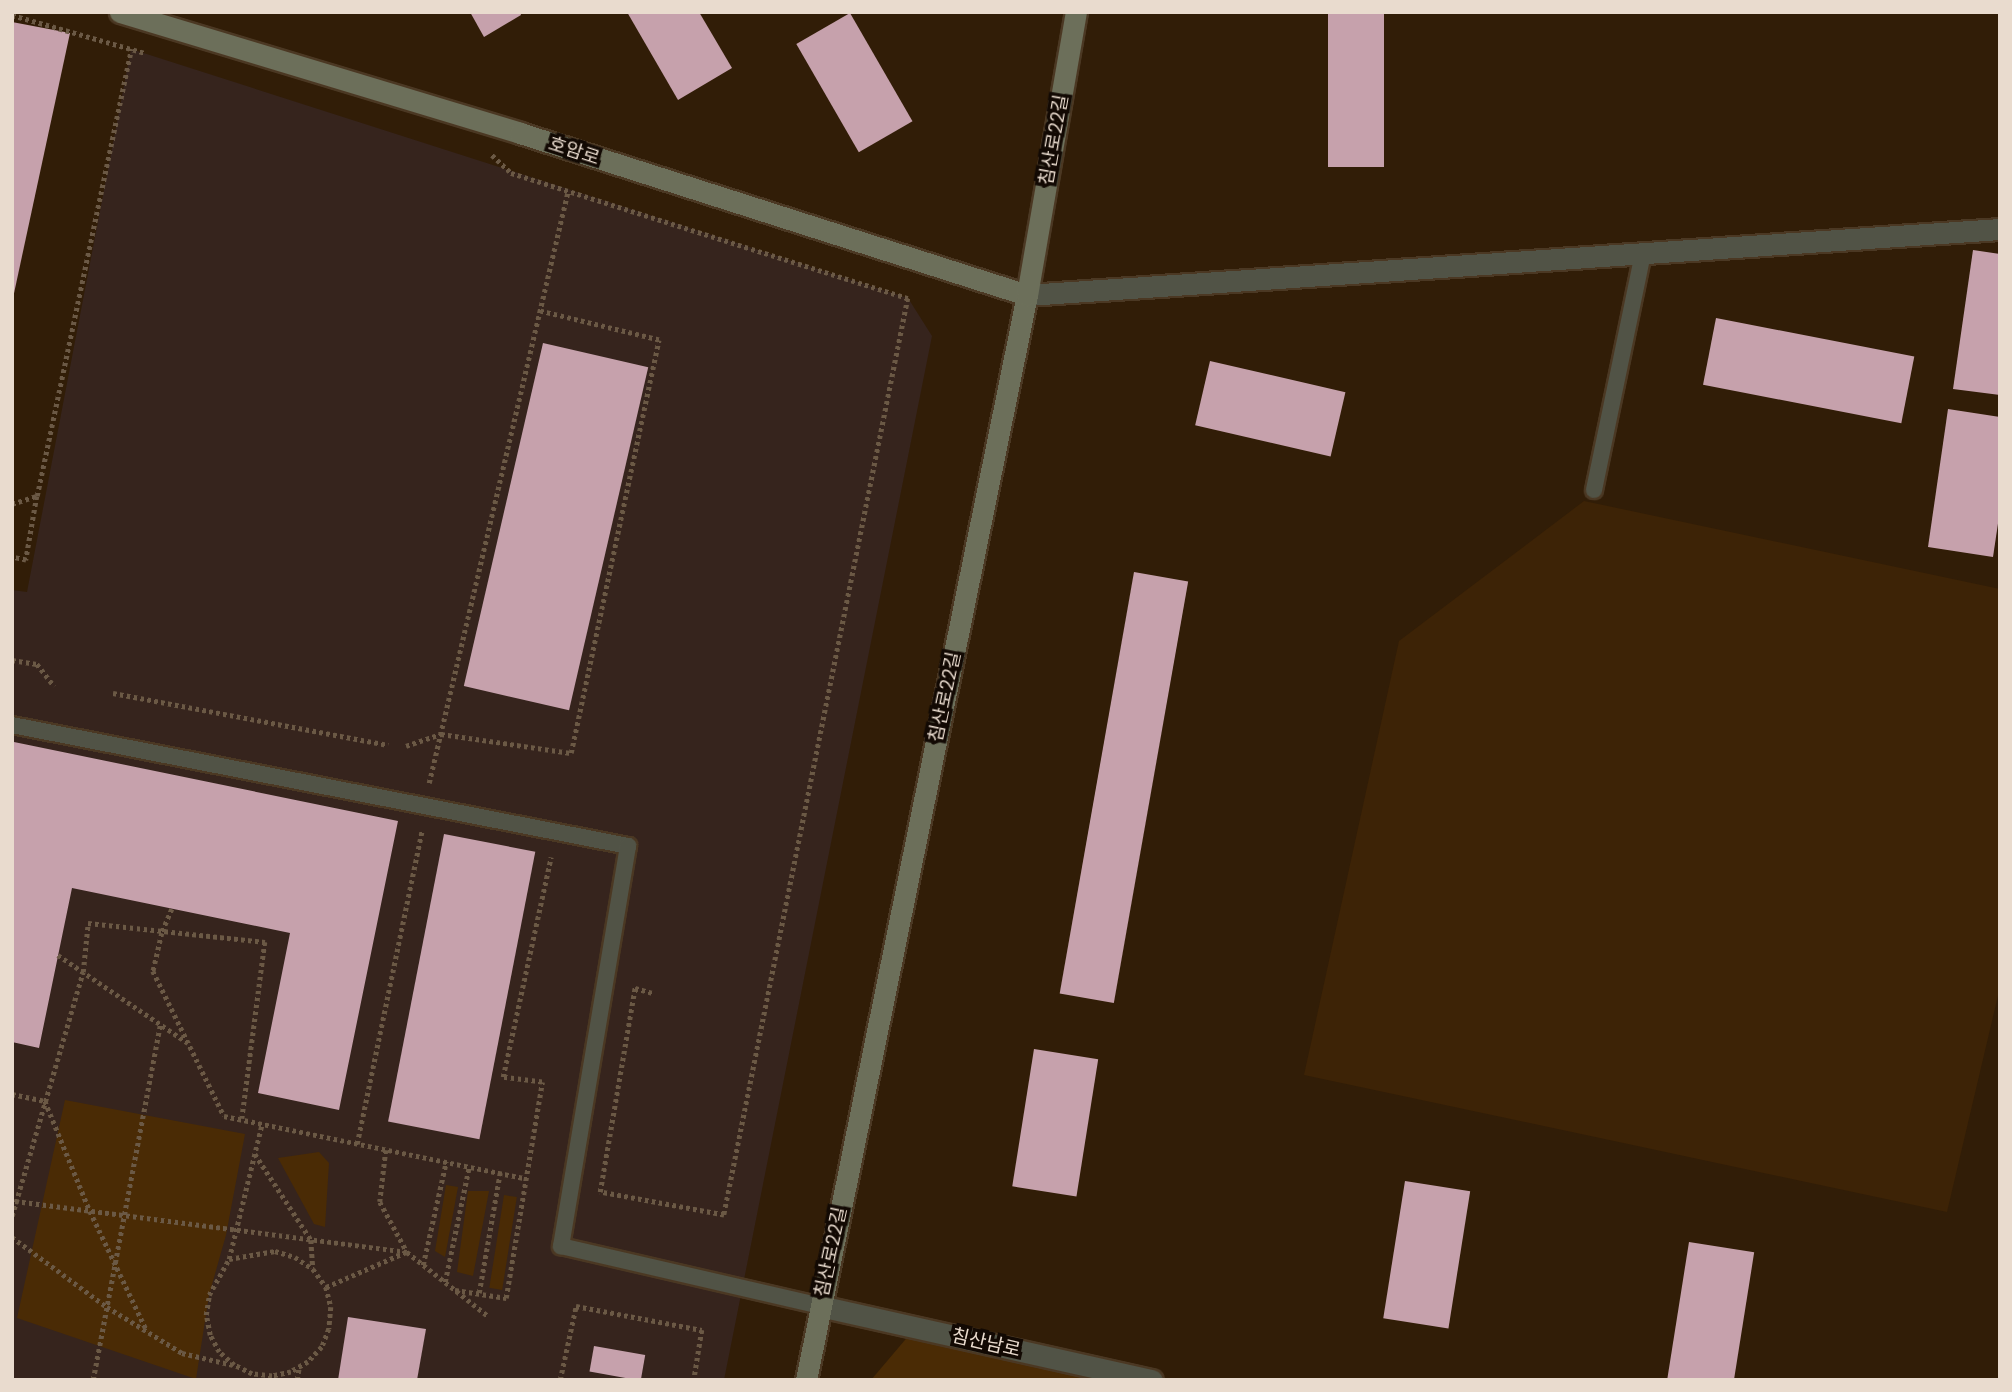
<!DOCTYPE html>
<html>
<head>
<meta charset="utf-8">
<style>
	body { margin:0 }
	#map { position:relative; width:2012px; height:1392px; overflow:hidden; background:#311d07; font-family:"DM Sans","Noto Sans KR",sans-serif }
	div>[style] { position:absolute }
	.commercial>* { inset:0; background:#36241d }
	.built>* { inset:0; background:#3d2306 }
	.green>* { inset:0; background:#4a2b05; transform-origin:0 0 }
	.building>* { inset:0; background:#c6a1ac; transform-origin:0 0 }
	.path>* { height:4.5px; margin-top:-2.25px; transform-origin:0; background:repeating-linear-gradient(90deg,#6b5945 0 3.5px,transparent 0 7px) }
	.roads { filter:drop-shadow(2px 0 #4b3823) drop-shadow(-2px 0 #4b3823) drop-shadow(0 2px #4b3823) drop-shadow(0 -2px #4b3823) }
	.lane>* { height:16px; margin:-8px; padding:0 8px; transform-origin:8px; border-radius:8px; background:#515346 }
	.street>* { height:21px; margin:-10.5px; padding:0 10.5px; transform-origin:10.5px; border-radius:10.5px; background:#515346 }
	.secondary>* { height:21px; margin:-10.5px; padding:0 10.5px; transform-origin:10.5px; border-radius:10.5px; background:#6c6f5a }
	span { translate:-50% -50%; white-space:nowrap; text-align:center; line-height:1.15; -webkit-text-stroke:7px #120903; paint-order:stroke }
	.street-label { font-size:19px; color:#e9dbce }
	.frame { position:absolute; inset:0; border:14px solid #e9dbce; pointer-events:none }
</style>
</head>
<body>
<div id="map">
	<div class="commercial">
		<i style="clip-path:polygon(131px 49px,908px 298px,932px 336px,724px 1380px,12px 1380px,12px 590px,27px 592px)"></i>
	</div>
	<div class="built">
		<i style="clip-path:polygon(1584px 501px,2000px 589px,2000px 987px,1947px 1212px,1304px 1075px,1399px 641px)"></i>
	</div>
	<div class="green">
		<i style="clip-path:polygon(65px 1100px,245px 1134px,226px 1235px,209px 1295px,196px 1379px,17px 1318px)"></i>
		<i style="clip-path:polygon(319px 1152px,329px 1163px,325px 1227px,314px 1224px,278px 1158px)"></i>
		<i style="clip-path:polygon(446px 1185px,458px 1187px,445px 1257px,435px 1251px)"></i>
		<i style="clip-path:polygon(468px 1191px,489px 1191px,473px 1276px,457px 1272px)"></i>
		<i style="left:504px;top:1195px;width:13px;height:94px;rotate:9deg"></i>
		<i style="clip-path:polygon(916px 1327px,1151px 1380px,871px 1380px)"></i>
	</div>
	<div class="building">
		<i style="clip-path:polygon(470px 12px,520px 12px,521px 15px,484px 37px)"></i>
		<i style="clip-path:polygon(627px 12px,699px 12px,732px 68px,678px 100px)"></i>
		<i style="left:1328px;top:12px;width:56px;height:155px"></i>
		<i style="left:850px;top:13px;width:125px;height:62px;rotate:60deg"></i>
		<i style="clip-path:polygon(12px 22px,70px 33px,13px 298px,12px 298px)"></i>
		<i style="clip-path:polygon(1973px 250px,2000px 254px,2000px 395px,1953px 389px)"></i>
		<i style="left:1716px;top:318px;width:202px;height:68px;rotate:11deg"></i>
		<i style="left:543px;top:343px;width:108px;height:352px;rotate:13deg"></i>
		<i style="left:1210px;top:361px;width:139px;height:66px;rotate:13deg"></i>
		<i style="clip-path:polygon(1948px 409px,2000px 417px,2000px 510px,1993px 557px,1928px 547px)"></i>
		<i style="left:1134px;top:572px;width:55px;height:428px;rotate:10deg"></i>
		<i style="clip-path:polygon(14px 742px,398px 821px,339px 1110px,258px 1093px,290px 933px,72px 888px,39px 1048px,12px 1042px)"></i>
		<i style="left:444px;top:834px;width:93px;height:293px;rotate:11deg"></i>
		<i style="left:1034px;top:1049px;width:65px;height:139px;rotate:9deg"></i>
		<i style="left:1405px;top:1181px;width:66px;height:139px;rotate:9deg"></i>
		<i style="left:1689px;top:1242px;width:66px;height:139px;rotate:9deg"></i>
		<i style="clip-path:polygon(348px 1317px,426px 1329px,417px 1380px,338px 1380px)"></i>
		<i style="left:594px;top:1346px;width:52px;height:26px;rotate:10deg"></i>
	</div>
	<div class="path">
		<i style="left:12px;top:15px;width:138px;rotate:15.9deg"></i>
		<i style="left:492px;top:155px;width:26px;rotate:43deg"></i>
		<i style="left:511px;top:173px;width:416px;rotate:17.5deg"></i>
		<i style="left:908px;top:298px;width:935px;rotate:101.35deg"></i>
		<i style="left:724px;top:1215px;width:126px;rotate:-169.5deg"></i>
		<i style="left:600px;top:1192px;width:207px;rotate:-80.3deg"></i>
		<i style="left:635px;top:988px;width:18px;rotate:16deg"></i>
		<i style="left:37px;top:496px;width:457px;rotate:-78.1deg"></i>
		<i style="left:12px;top:504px;width:26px;rotate:-18deg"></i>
		<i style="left:37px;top:496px;width:65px;rotate:99.8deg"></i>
		<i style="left:26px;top:560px;width:14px;rotate:-168deg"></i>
		<i style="left:12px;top:660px;width:25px;rotate:9deg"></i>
		<i style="left:37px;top:664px;width:28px;rotate:52deg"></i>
		<i style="left:113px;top:693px;width:280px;rotate:10.7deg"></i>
		<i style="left:406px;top:746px;width:37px;rotate:-19deg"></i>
		<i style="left:441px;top:734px;width:131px;rotate:8.3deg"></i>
		<i style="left:571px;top:753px;width:422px;rotate:-78deg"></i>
		<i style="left:659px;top:340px;width:122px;rotate:-166.3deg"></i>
		<i style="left:429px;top:783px;width:608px;rotate:-76.79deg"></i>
		<i style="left:172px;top:909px;width:26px;rotate:113deg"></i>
		<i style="left:162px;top:933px;width:39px;rotate:103deg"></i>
		<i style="left:153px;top:971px;width:161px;rotate:63.9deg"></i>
		<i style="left:224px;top:1116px;width:306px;rotate:11.7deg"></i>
		<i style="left:58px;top:955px;width:157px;rotate:34.1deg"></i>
		<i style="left:12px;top:1094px;width:34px;rotate:12deg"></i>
		<i style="left:45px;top:1101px;width:119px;rotate:67.8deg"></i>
		<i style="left:90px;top:1211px;width:133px;rotate:64.6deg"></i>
		<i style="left:357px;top:1144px;width:321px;rotate:-78.3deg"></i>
		<i style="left:386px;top:1150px;width:52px;rotate:96.6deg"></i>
		<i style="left:380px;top:1202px;width:57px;rotate:61.6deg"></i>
		<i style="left:407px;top:1252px;width:103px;rotate:38.3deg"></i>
		<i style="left:255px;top:1154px;width:103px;rotate:56.9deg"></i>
		<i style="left:311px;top:1240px;width:28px;rotate:86deg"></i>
		<i style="left:15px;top:1201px;width:395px;rotate:7.4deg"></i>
		<i style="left:12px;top:1216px;width:254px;rotate:-73.8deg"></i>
		<i style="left:83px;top:972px;width:49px;rotate:-84.2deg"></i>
		<i style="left:88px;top:923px;width:178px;rotate:6.1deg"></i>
		<i style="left:265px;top:942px;width:178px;rotate:97.4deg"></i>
		<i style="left:12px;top:1237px;width:118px;rotate:36.4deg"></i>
		<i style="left:107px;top:1307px;width:88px;rotate:31.5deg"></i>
		<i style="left:182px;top:1353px;width:52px;rotate:13.2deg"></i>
		<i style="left:275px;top:1251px;width:21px;rotate:17deg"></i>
		<i style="left:295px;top:1257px;width:22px;rotate:34deg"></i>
		<i style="left:313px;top:1269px;width:22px;rotate:54deg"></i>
		<i style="left:326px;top:1287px;width:21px;rotate:76deg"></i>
		<i style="left:331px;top:1307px;width:22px;rotate:95deg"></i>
		<i style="left:329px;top:1329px;width:19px;rotate:111deg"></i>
		<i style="left:322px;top:1347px;width:21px;rotate:133deg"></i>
		<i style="left:308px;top:1362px;width:20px;rotate:150deg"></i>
		<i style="left:291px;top:1372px;width:19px;rotate:168deg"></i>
		<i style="left:272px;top:1376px;width:20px;rotate:-174deg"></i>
		<i style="left:252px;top:1374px;width:20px;rotate:-153deg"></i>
		<i style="left:234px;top:1365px;width:20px;rotate:-139deg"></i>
		<i style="left:219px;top:1352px;width:19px;rotate:-118deg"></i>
		<i style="left:210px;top:1335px;width:20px;rotate:-101deg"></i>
		<i style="left:206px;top:1315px;width:20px;rotate:-81deg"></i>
		<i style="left:209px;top:1295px;width:41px;rotate:-60.9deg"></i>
		<i style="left:229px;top:1259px;width:47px;rotate:-9.9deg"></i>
		<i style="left:229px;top:1259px;width:139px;rotate:-76.3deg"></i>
		<i style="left:423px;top:1265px;width:106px;rotate:-77.4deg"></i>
		<i style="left:445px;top:1282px;width:117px;rotate:-78.2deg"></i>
		<i style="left:326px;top:1287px;width:87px;rotate:-23.6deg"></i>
		<i style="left:455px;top:1290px;width:52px;rotate:8.9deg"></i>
		<i style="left:506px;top:1298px;width:219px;rotate:-80.5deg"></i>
		<i style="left:542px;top:1082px;width:39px;rotate:-173deg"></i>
		<i style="left:503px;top:1077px;width:225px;rotate:-77.7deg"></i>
		<i style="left:479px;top:1293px;width:122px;rotate:-80.1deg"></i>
		<i style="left:93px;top:1380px;width:362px;rotate:-79.3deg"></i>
		<i style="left:297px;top:1380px;width:12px;rotate:-81deg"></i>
		<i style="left:560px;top:1380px;width:76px;rotate:-77.8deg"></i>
		<i style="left:576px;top:1306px;width:128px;rotate:10.8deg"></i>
		<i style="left:702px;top:1330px;width:51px;rotate:99.1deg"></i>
	</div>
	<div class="roads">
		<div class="lane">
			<i style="left:1594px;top:490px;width:241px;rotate:-78.3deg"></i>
			<i style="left:12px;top:725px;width:628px;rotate:11.11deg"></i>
			<i style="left:628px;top:846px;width:406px;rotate:99.5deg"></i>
			<i style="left:561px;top:1246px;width:266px;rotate:13deg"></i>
		</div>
		<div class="street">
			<i style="left:1027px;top:295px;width:975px;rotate:-3.88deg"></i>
			<i style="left:820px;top:1306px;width:340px;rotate:12.6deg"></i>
		</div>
		<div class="secondary">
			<i style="left:120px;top:12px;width:418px;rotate:16.8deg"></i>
			<i style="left:520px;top:133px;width:532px;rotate:17.72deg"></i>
			<i style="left:806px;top:1380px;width:1107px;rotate:-78.49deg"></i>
			<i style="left:1027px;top:295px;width:287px;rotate:-80.2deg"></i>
		</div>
	</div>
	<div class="street-label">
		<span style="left:1054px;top:140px;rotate:-80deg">침산로22길</span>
		<span style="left:574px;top:151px;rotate:18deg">호암로</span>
		<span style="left:945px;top:697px;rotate:-78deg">침산로22길</span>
		<span style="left:831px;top:1252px;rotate:-78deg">침산로22길</span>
		<span style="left:986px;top:1343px;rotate:13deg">침산남로</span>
	</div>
	<div class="frame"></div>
</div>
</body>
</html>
